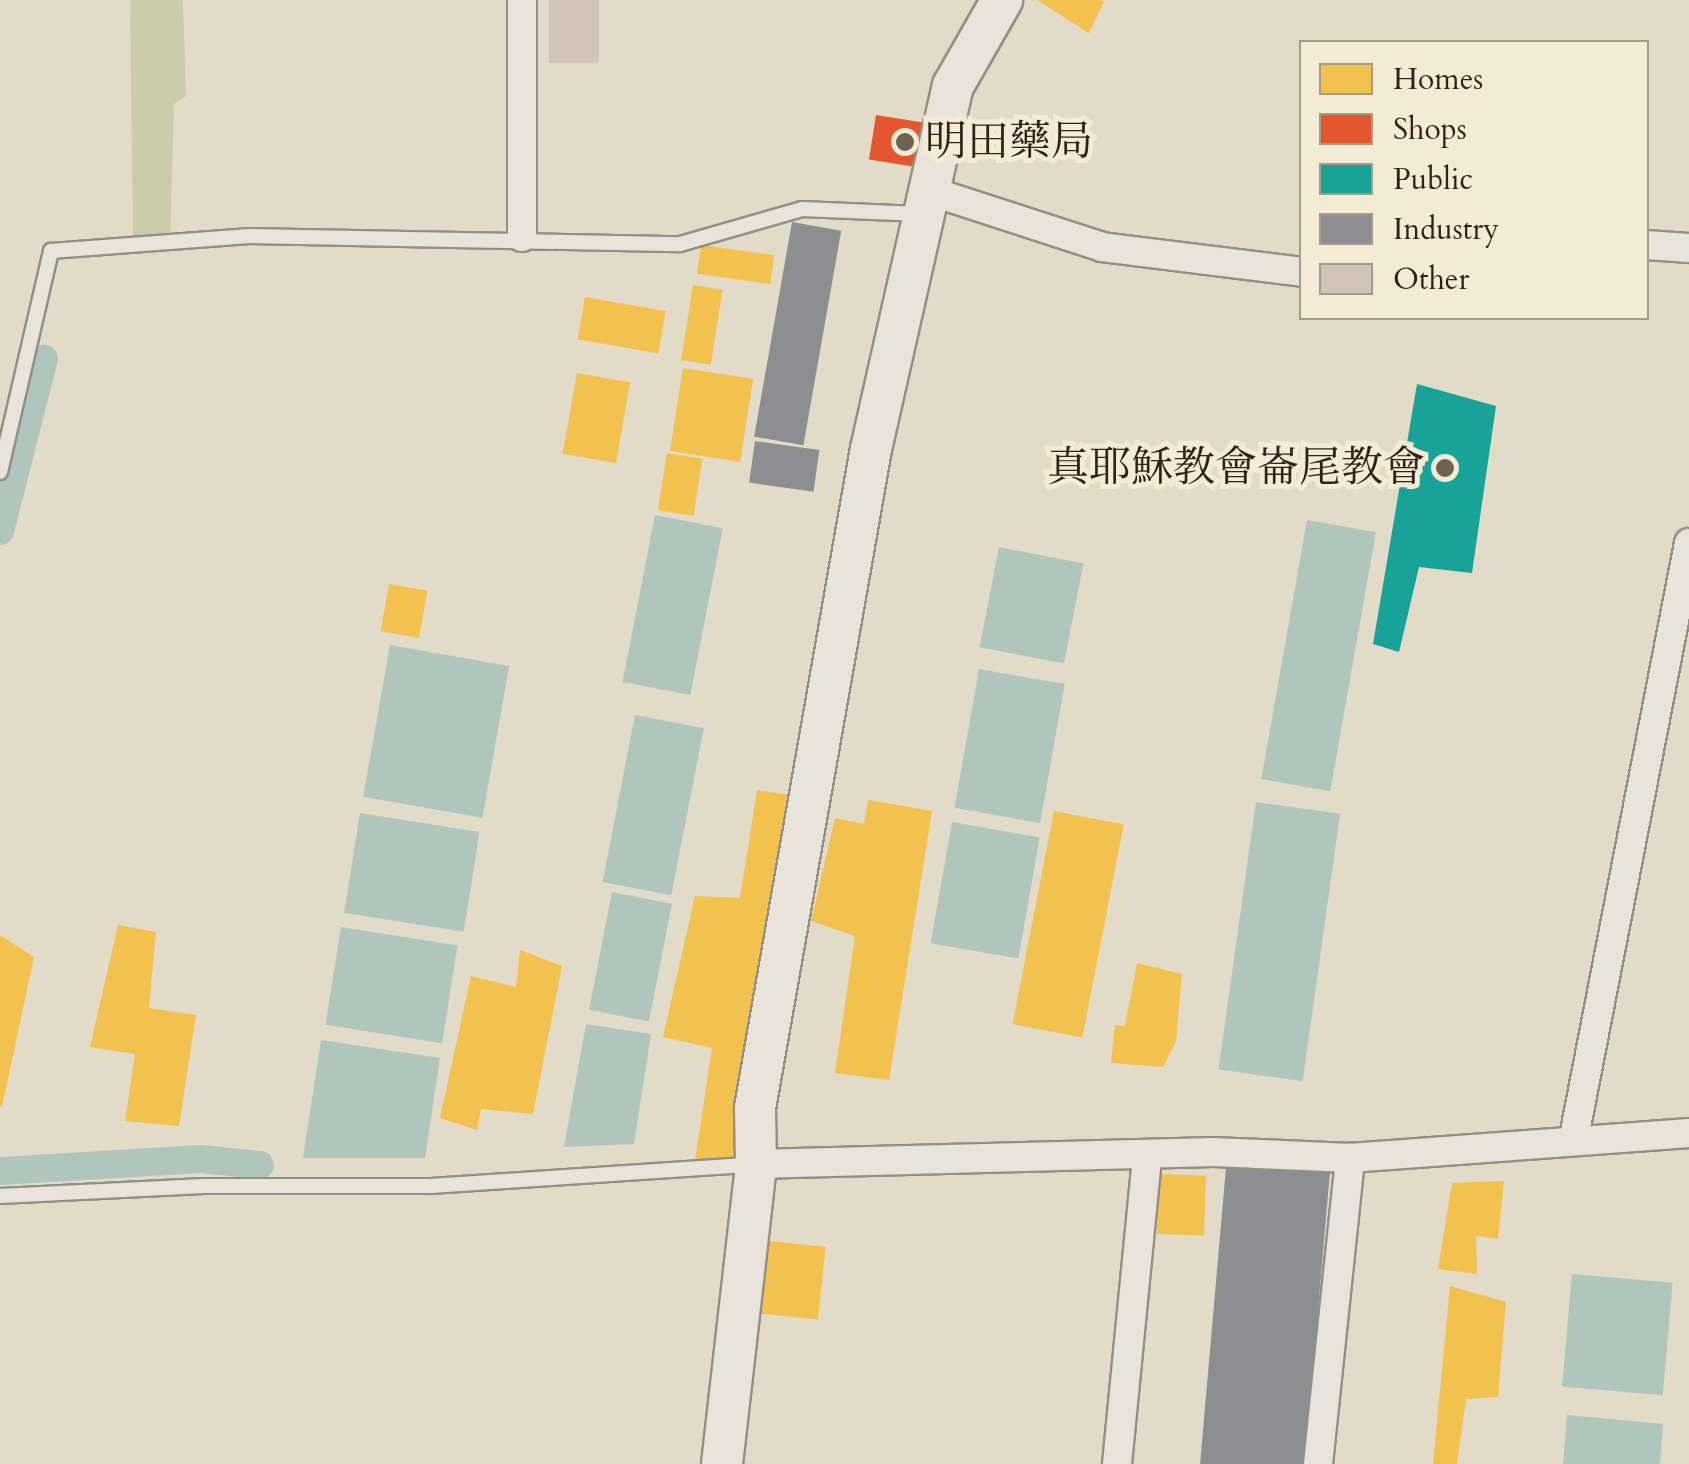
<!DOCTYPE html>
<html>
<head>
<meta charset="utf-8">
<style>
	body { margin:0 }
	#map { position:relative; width:1689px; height:1464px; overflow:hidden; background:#e2dbc8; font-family:Cardo,"Noto Serif TC",serif }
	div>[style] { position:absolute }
	.green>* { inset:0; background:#cbcdaa }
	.water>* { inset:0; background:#b0c5bc; transform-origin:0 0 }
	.homes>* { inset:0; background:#f2c14e; transform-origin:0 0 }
	.shops>* { inset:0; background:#e4572e; transform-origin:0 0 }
	.public>* { inset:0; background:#17a398 }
	.industry>* { inset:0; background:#8d8d92; transform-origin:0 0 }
	.canal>* { height:28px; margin:-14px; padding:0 14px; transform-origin:14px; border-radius:14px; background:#b0c5bc }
	.building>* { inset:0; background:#d2c4b8; transform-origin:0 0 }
	.roads { filter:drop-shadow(2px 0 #948f83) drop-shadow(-2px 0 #948f83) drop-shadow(0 2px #948f83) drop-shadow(0 -2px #948f83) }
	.lane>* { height:14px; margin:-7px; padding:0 7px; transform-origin:7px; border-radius:7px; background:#e8e4dc }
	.street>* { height:28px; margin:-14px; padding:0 14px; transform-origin:14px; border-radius:14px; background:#e8e4dc }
	.secondary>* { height:40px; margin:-20px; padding:0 20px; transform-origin:20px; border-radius:20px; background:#e8e4dc }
	.dots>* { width:28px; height:28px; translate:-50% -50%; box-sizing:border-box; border:5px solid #f3ebd5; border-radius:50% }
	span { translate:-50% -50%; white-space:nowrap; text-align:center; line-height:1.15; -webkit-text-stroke:10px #f3ebd5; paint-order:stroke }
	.poi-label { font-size:42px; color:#2e2316 }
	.left { translate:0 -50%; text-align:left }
	.right { translate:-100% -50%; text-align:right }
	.legend { position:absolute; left:1299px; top:40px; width:350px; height:280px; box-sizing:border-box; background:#f3ebd5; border:2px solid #a49b89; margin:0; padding:12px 18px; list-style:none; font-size:30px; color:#2e2316 }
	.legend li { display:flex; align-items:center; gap:20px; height:50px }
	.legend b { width:50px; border:2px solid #a49b89 }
</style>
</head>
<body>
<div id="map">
	<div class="green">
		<i style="clip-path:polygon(130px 0,183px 0,186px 96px,174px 104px,170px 242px,133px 245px)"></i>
	</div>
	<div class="water">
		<i style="left:655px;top:515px;width:69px;height:170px;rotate:11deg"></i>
		<i style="left:1307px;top:520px;width:70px;height:263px;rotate:10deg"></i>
		<i style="left:999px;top:547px;width:86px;height:102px;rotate:11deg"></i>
		<i style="left:390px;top:645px;width:121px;height:154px;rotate:10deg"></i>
		<i style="left:979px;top:669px;width:87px;height:141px;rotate:10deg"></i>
		<i style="left:635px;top:715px;width:70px;height:170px;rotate:11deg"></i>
		<i style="left:1256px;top:802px;width:85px;height:270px;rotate:8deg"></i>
		<i style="left:360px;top:813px;width:121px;height:101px;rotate:9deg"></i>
		<i style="left:952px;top:822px;width:89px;height:123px;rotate:10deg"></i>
		<i style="left:612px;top:892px;width:61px;height:120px;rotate:11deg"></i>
		<i style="left:341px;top:927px;width:118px;height:99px;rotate:9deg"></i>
		<i style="clip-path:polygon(586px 1024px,651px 1034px,634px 1144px,564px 1147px)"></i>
		<i style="clip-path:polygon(321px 1040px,440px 1058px,425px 1158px,303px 1158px)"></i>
		<i style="left:1572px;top:1274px;width:101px;height:113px;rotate:5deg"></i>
		<i style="clip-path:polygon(1567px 1415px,1663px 1424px,1660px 1464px,1563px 1464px)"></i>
	</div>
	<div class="homes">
		<i style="clip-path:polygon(1037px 0,1101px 0,1104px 2px,1089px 33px)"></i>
		<i style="left:701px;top:245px;width:74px;height:29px;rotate:8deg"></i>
		<i style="left:693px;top:285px;width:30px;height:76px;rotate:9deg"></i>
		<i style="left:585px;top:297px;width:82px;height:43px;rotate:10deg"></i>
		<i style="left:683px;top:368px;width:71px;height:84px;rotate:9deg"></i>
		<i style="left:577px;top:373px;width:54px;height:82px;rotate:10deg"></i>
		<i style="left:667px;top:453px;width:36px;height:58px;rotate:9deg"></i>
		<i style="left:389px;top:584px;width:39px;height:48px;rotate:10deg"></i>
		<i style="clip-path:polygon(757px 790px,801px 797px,746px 1165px,694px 1167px,712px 1048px,663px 1037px,695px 896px,740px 898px)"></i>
		<i style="clip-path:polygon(868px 800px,932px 811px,889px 1080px,835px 1073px,855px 936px,811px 921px,835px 818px,864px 824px)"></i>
		<i style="left:1054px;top:811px;width:71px;height:217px;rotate:11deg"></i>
		<i style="clip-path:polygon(118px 925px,156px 932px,149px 1008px,196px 1015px,179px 1126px,125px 1121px,135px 1054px,90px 1047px)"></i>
		<i style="clip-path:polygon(0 935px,34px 957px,2px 1107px,0 1106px)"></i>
		<i style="clip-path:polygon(520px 950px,562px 966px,533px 1114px,481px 1109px,477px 1130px,440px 1118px,471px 976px,516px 987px)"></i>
		<i style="clip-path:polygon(1137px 963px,1182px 974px,1176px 1041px,1163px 1067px,1111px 1063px,1115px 1025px,1125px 1026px)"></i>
		<i style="left:1159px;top:1174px;width:47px;height:60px;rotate:2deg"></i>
		<i style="clip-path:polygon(1504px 1181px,1498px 1239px,1476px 1236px,1477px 1274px,1438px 1269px,1452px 1183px)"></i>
		<i style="left:759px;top:1240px;width:67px;height:73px;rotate:6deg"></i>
		<i style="clip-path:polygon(1450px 1286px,1506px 1302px,1498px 1397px,1466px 1399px,1457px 1464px,1433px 1464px)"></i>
	</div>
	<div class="shops">
		<i style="left:876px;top:115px;width:67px;height:45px;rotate:9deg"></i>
	</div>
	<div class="public">
		<i style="clip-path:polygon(1417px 384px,1496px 406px,1472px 573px,1419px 567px,1399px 652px,1373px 644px)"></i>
	</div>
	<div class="industry">
		<i style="left:792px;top:222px;width:50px;height:218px;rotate:10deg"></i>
		<i style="left:755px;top:441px;width:65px;height:42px;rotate:8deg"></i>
		<i style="left:1227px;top:1156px;width:104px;height:309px;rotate:5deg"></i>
	</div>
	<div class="canal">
		<i style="left:0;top:531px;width:178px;rotate:-75.7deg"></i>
		<i style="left:0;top:1171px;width:201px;rotate:-3.4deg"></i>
		<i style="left:201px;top:1159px;width:59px;rotate:5.8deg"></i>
	</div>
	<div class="building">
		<i style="left:549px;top:0;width:50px;height:63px"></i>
	</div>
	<div class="roads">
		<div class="lane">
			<i style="left:0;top:472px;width:227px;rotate:-77deg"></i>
			<i style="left:51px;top:251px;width:199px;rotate:-4.3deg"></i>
			<i style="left:249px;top:236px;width:431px;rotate:1.1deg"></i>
			<i style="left:680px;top:244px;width:127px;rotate:-16deg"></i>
			<i style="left:802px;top:209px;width:118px;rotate:2.4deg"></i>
			<i style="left:0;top:1196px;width:204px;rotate:-2.8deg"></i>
			<i style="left:204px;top:1186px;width:226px"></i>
			<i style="left:430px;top:1186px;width:321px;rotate:-3.8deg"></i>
		</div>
		<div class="street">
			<i style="left:930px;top:191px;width:181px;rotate:18deg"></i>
			<i style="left:1102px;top:247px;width:202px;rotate:7.1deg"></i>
			<i style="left:522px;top:237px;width:237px;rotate:-90deg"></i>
			<i style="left:1646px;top:245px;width:43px;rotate:4deg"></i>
			<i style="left:1574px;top:1137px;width:605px;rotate:-79.04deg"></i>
			<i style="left:756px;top:1164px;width:458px;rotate:-1.5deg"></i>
			<i style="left:1214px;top:1152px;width:136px;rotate:2.5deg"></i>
			<i style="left:1350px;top:1158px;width:340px;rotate:-4.2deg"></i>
			<i style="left:1117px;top:1464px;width:309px;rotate:-84.4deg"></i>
			<i style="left:1318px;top:1464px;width:308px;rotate:-84deg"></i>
		</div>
		<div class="secondary">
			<i style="left:722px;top:1464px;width:302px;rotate:-83.5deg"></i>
			<i style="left:756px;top:1164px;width:56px;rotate:-91deg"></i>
			<i style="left:755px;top:1108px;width:669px;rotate:-80.02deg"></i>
			<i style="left:871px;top:449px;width:372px;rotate:-77.3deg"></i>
			<i style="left:953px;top:86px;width:99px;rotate:-60.3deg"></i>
		</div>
	</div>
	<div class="dots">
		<i style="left:905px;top:142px;background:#6d6354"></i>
		<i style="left:1445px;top:468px;background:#6d6354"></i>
	</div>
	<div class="poi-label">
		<span class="left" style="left:925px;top:142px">明田藥局</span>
		<span class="right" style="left:1425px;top:468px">真耶穌教會崙尾教會</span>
	</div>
	<ul class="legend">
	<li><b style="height:28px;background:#f2c14e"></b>Homes</li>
	<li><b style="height:28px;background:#e4572e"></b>Shops</li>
	<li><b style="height:28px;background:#17a398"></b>Public</li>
	<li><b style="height:28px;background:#8d8d92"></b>Industry</li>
	<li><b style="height:28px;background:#d2c4b8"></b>Other</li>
	</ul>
</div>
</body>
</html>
